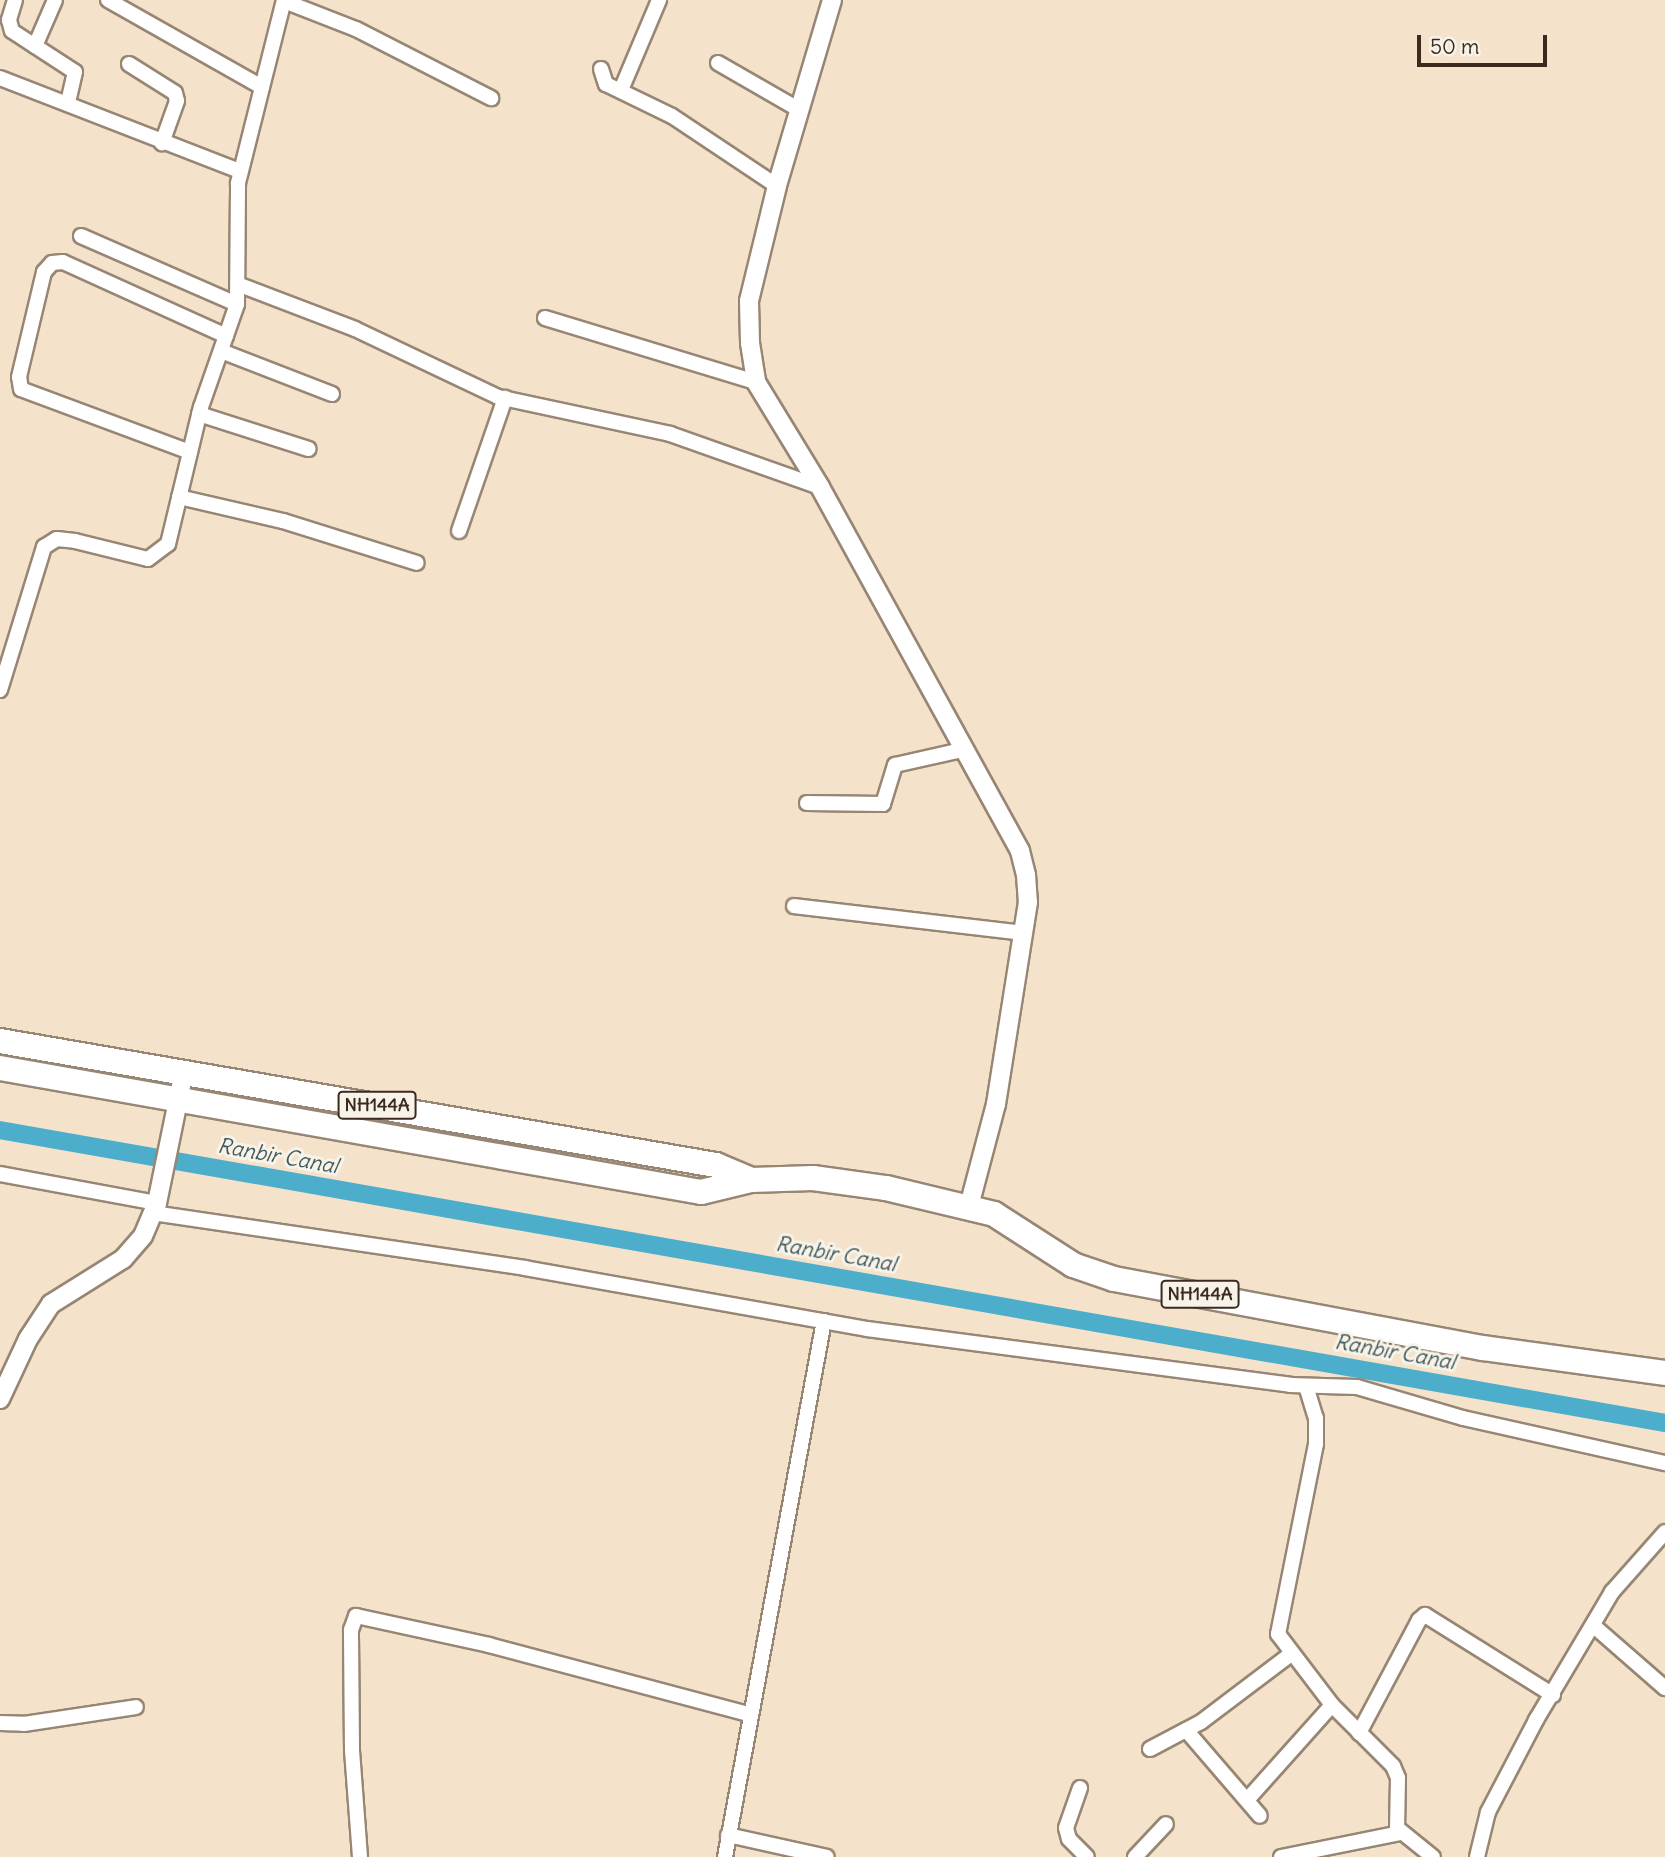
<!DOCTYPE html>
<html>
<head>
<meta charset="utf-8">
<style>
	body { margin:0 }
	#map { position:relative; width:1665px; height:1857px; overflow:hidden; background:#f4e2cb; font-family:Delius,sans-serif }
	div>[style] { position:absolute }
	.canal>* { height:18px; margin:-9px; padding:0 9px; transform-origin:9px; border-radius:9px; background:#4caecb }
	.roads { filter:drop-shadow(2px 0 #988674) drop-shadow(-2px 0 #988674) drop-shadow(0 2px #988674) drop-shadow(0 -2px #988674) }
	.minor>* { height:14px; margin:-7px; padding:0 7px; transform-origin:7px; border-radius:7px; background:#fff }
	.tertiary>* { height:18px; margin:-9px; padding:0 9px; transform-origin:9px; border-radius:9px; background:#fff }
	.trunk>* { height:24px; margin:-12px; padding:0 12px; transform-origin:12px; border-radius:12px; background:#fff }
	span { translate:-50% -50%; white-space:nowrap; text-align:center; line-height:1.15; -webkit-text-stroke:6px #f7f3e8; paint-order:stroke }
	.shield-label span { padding:2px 5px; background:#f7f3e8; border:2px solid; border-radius:5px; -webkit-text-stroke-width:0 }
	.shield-label { font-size:18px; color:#3b2a1e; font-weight:700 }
	.water-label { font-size:21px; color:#41585b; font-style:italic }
	.scale { position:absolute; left:1417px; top:35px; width:130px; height:32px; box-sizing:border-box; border:4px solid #3b2a1e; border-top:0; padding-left:9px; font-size:21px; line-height:24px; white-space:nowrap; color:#3b2a1e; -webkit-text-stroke:5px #f7f3e8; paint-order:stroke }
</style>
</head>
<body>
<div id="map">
	<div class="canal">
		<i style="left:0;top:1130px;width:1691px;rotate:9.98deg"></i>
	</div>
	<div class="roads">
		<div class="minor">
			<i style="left:15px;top:0;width:21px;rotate:107deg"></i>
			<i style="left:9px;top:20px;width:11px;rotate:75deg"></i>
			<i style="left:12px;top:31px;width:75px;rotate:33.1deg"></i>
			<i style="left:75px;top:72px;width:32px;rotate:103deg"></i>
			<i style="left:108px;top:0;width:177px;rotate:29.5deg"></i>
			<i style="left:284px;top:1px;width:77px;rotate:21.3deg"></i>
			<i style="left:356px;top:29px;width:152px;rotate:27.1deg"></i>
			<i style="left:35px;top:46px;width:50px;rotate:-66.5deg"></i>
			<i style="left:718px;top:63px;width:92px;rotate:29.9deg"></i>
			<i style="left:129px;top:64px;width:54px;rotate:32.2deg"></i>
			<i style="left:175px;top:93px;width:8px;rotate:76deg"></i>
			<i style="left:177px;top:101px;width:45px;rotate:109.7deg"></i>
			<i style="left:601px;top:69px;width:16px;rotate:72deg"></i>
			<i style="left:606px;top:84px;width:73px;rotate:25.9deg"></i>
			<i style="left:672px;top:116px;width:126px;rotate:33.7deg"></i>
			<i style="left:0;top:78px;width:257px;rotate:21.2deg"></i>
			<i style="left:621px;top:90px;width:98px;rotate:-67.1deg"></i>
			<i style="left:81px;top:236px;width:170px;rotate:23.6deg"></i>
			<i style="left:240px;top:285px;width:123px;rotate:20.9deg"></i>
			<i style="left:355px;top:329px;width:158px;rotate:25.4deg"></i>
			<i style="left:498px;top:397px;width:176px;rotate:12.1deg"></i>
			<i style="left:670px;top:434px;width:159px;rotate:19.5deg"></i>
			<i style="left:545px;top:318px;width:220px;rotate:16.9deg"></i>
			<i style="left:221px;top:351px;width:119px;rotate:21.2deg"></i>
			<i style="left:199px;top:414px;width:115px;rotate:17.7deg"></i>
			<i style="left:190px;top:452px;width:180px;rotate:-159.6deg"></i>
			<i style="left:21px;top:389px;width:12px;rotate:-99deg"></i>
			<i style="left:19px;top:377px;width:108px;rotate:-76.6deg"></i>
			<i style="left:44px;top:272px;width:12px;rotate:-48deg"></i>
			<i style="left:52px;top:263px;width:11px;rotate:-5deg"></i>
			<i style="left:63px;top:262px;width:179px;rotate:24.4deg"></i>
			<i style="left:179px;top:497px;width:107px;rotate:13deg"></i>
			<i style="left:283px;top:521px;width:140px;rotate:17.4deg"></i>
			<i style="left:459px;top:531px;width:141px;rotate:-70.9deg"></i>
			<i style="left:0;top:690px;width:150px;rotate:-72.9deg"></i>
			<i style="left:44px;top:547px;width:15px;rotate:-32deg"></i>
			<i style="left:57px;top:539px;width:18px;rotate:6deg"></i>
			<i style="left:75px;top:541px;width:75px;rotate:13.9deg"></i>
			<i style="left:148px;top:559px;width:25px;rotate:-37deg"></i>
			<i style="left:168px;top:544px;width:141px;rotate:-76.5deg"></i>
			<i style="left:201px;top:407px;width:109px;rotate:-70.7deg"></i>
			<i style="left:237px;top:304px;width:121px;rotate:-89.5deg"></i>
			<i style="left:238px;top:183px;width:189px;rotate:-75.9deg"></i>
			<i style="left:807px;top:803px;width:76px;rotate:0.8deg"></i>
			<i style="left:883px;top:804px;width:41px;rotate:-72.9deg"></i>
			<i style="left:895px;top:765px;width:69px;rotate:-12.6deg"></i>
			<i style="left:794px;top:906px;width:231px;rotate:6.7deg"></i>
			<i style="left:0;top:1174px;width:160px;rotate:10.5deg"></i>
			<i style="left:153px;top:1213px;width:376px;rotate:8.4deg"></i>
			<i style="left:525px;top:1268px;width:347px;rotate:10.1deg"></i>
			<i style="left:867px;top:1329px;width:427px;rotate:7.5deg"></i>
			<i style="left:1290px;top:1385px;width:67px;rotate:1.7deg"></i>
			<i style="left:1357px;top:1387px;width:110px;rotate:16.3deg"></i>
			<i style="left:1463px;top:1418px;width:207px;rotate:12.6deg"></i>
			<i style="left:1306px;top:1386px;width:34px;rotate:73deg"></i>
			<i style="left:1316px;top:1418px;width:26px;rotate:90deg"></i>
			<i style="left:1316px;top:1444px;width:194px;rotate:101.3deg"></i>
			<i style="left:1278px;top:1634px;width:89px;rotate:52.7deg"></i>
			<i style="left:1332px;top:1705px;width:86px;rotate:45deg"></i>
			<i style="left:1393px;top:1766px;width:13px;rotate:67deg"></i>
			<i style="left:1398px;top:1778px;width:50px;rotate:91.1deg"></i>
			<i style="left:1397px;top:1828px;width:46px;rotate:38.9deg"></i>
			<i style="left:1595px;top:1627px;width:93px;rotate:41.1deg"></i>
			<i style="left:0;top:1723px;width:24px;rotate:2deg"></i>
			<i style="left:24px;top:1724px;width:113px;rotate:-8.6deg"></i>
			<i style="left:1186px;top:1730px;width:113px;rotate:49.3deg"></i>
			<i style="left:1359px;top:1733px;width:128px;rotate:-62deg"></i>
			<i style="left:1419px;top:1620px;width:8px;rotate:-40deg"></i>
			<i style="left:1425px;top:1615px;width:151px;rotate:32deg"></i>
			<i style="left:1150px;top:1749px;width:58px;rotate:-27.9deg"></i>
			<i style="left:1201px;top:1722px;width:113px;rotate:-37.1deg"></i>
			<i style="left:1080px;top:1788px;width:42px;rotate:109.3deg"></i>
			<i style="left:1066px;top:1828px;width:11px;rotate:75deg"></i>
			<i style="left:1069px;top:1839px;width:25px;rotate:45deg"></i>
			<i style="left:1247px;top:1800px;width:127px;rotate:-48.2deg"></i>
			<i style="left:728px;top:1835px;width:101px;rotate:12.5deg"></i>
			<i style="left:360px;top:1857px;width:107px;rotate:-94.3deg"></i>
			<i style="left:352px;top:1750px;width:120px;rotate:-90.5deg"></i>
			<i style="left:351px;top:1630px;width:15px;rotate:-70deg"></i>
			<i style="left:356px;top:1616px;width:136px;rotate:12.3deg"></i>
			<i style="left:489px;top:1645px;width:269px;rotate:14.9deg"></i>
			<i style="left:725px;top:1857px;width:545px;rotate:-79.54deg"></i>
			<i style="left:1135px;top:1857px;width:45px;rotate:-46.8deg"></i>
			<i style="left:1281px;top:1857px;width:121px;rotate:-11.4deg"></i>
			<i style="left:1477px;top:1857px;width:46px;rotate:-76.3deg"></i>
			<i style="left:1488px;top:1812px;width:104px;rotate:-62.4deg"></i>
			<i style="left:1536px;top:1720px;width:149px;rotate:-59.3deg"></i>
			<i style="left:1612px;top:1592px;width:80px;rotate:-48.5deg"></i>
		</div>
		<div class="tertiary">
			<i style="left:832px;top:0;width:194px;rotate:106.5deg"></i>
			<i style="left:777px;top:186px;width:118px;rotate:103.7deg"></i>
			<i style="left:749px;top:301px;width:42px;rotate:88.6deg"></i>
			<i style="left:750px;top:343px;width:39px;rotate:81deg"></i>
			<i style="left:756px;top:382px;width:123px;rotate:58.6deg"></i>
			<i style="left:820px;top:487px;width:415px;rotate:61.2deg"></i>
			<i style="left:1020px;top:851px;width:25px;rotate:76deg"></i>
			<i style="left:1026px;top:875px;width:27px;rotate:86deg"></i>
			<i style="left:1028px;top:902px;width:205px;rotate:99deg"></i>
			<i style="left:996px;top:1104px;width:106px;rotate:104.8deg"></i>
			<i style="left:0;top:1399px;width:66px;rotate:-65deg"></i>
			<i style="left:28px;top:1339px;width:42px;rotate:-56.7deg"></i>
			<i style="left:51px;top:1304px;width:85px;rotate:-32deg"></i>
			<i style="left:123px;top:1259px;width:30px;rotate:-49deg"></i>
			<i style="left:143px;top:1236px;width:36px;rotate:-67deg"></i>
			<i style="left:157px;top:1203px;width:135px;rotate:-78.4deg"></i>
		</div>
		<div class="trunk">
			<i style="left:0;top:1041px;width:727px;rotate:9.83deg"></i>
			<i style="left:716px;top:1165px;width:38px;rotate:23deg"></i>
			<i style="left:0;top:1068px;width:712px;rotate:10.03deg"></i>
			<i style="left:701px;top:1192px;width:51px;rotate:-13.5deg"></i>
			<i style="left:751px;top:1180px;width:62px;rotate:-1.8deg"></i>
			<i style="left:813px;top:1178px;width:74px;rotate:7.8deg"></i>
			<i style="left:886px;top:1188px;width:111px;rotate:13.5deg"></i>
			<i style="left:994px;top:1214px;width:94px;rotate:32.8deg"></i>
			<i style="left:1073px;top:1265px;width:43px;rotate:18.9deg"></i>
			<i style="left:1114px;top:1279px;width:375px;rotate:10.6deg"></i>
			<i style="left:1483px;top:1348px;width:184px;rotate:7.8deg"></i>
		</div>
	</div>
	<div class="shield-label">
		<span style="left:377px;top:1105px">NH144A</span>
		<span style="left:1200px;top:1294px">NH144A</span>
	</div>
	<div class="water-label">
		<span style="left:278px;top:1156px;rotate:10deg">Ranbir Canal</span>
		<span style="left:836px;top:1254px;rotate:10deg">Ranbir Canal</span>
		<span style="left:1395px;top:1352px;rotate:10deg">Ranbir Canal</span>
	</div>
	<div class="scale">50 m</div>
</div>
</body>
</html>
